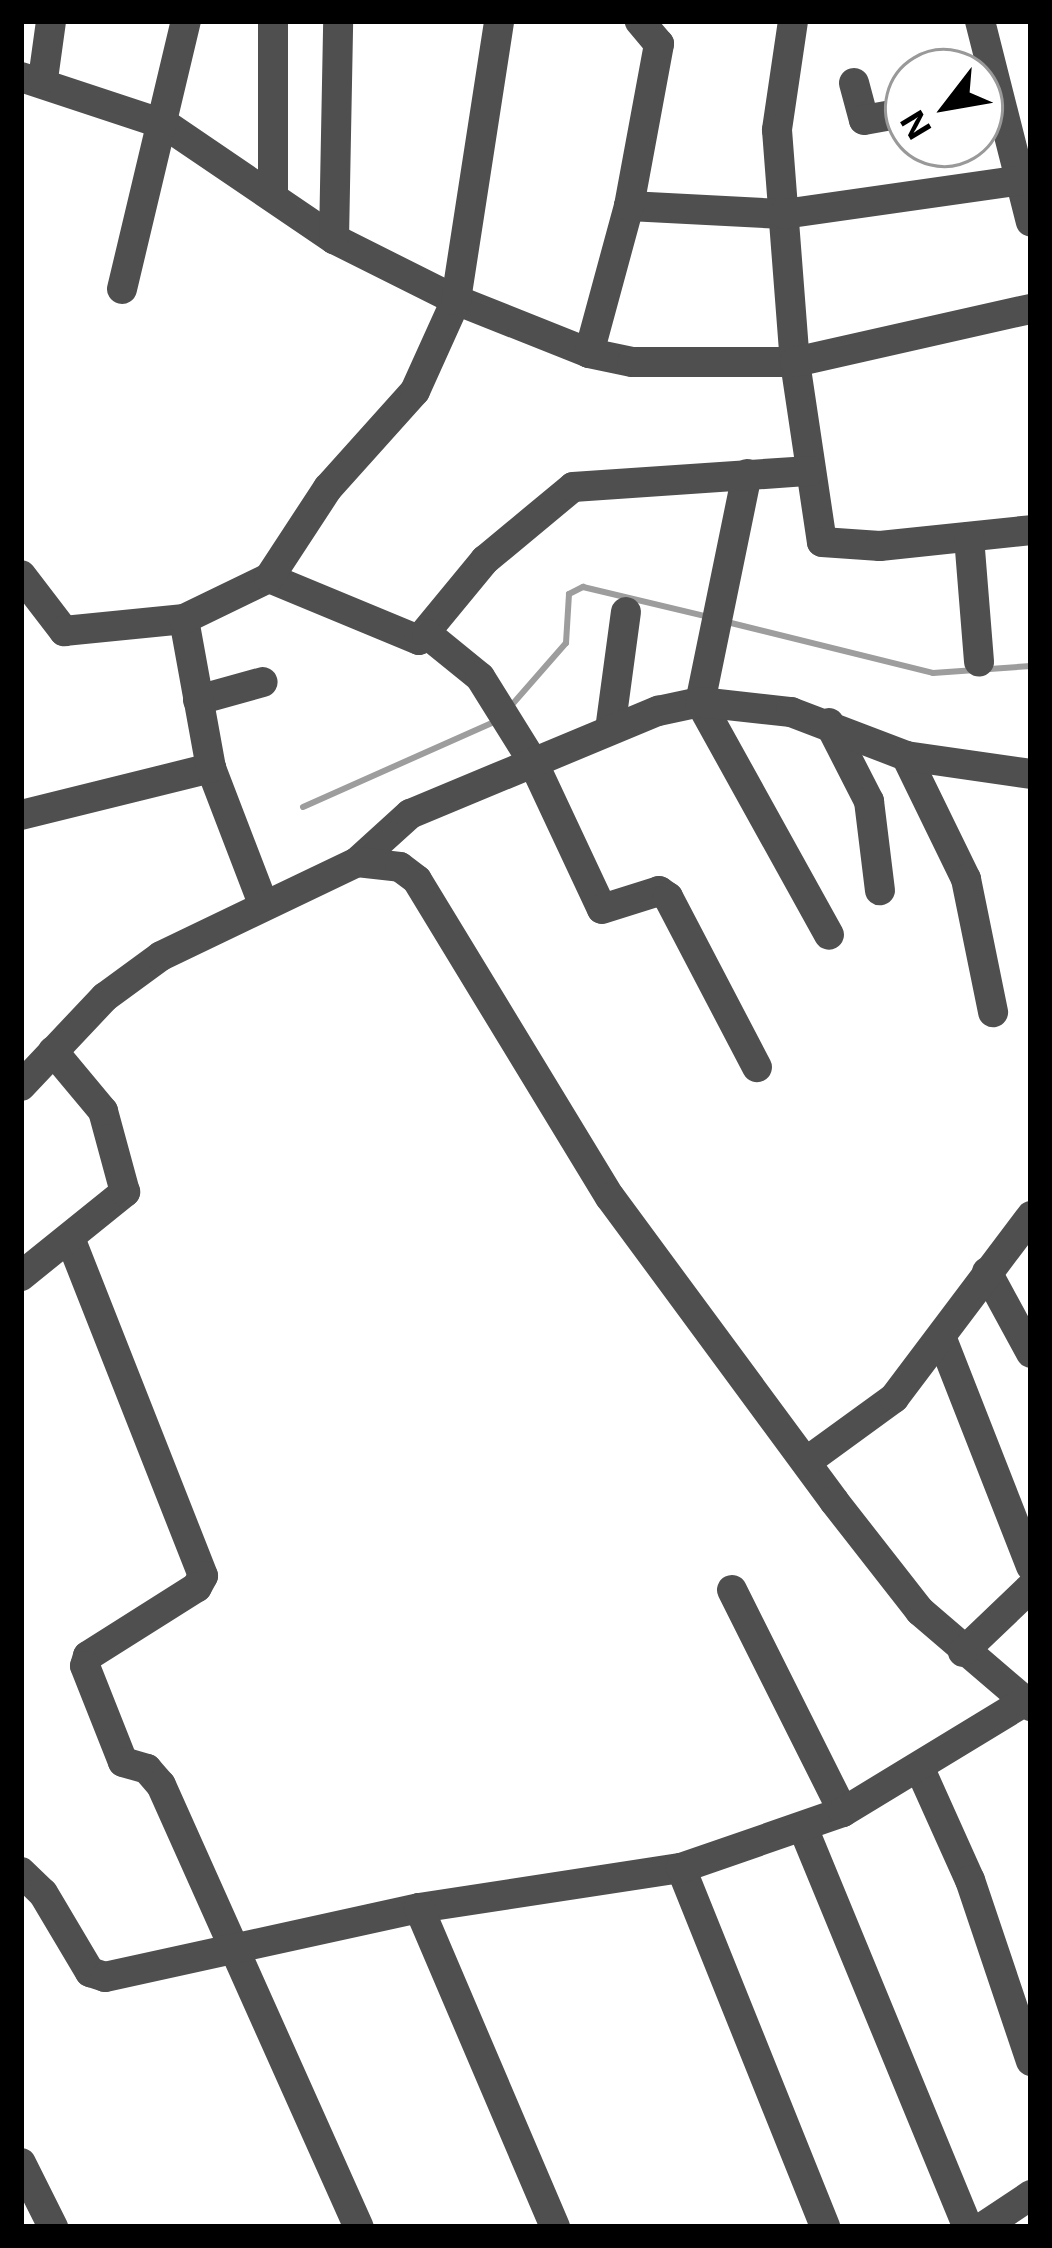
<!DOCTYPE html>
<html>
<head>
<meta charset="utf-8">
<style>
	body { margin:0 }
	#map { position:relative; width:1052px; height:2248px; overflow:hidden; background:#fff; font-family:Inter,sans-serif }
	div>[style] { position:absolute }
	.stream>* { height:6px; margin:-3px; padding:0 3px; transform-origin:3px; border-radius:3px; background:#9d9d9d }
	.minor>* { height:30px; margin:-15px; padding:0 15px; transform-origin:15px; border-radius:15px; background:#4f4f4f }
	span { translate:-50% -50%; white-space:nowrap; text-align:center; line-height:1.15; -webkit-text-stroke:10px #fff; paint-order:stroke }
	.frame { position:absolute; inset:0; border:24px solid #000; pointer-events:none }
	.north { position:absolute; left:884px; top:48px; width:120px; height:120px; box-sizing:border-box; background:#fff; border:3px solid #999; border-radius:50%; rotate:239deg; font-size:33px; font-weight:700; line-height:48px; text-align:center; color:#000 }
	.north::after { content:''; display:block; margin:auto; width:42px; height:54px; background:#000; clip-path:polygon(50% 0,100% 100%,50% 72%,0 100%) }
</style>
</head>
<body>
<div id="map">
	<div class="stream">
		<i style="left:727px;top:622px;width:212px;rotate:13.9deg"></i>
		<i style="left:933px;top:673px;width:98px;rotate:-4.1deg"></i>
		<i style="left:510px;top:707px;width:85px;rotate:-48.8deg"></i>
		<i style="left:566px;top:643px;width:49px;rotate:-86.5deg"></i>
		<i style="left:569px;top:594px;width:16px;rotate:-27deg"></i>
		<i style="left:583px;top:587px;width:130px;rotate:13.4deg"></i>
		<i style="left:303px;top:807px;width:211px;rotate:-24deg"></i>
	</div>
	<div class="minor">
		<i style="left:793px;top:21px;width:110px;rotate:98.4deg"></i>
		<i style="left:777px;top:130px;width:233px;rotate:85.6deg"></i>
		<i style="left:795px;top:362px;width:182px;rotate:81.5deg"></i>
		<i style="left:822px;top:542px;width:58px;rotate:3.9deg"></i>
		<i style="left:880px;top:546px;width:152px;rotate:-6deg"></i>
		<i style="left:980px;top:21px;width:207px;rotate:75.8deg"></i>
		<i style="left:21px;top:77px;width:153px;rotate:18.3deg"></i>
		<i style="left:166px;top:125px;width:203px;rotate:34.2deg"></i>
		<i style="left:334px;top:239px;width:136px;rotate:26.6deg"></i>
		<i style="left:456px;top:300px;width:143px;rotate:21.7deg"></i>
		<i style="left:589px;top:353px;width:44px;rotate:11.8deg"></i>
		<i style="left:632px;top:362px;width:163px"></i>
		<i style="left:795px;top:362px;width:242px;rotate:-12.7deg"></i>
		<i style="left:43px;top:79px;width:59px;rotate:-82.1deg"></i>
		<i style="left:854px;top:83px;width:38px;rotate:75deg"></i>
		<i style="left:864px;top:120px;width:45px;rotate:-10.3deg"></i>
		<i style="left:273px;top:197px;width:176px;rotate:-90deg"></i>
		<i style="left:629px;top:206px;width:155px;rotate:3deg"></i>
		<i style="left:784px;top:214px;width:249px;rotate:-8.1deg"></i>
		<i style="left:334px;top:239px;width:218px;rotate:-88.9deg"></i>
		<i style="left:122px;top:289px;width:276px;rotate:-76.6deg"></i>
		<i style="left:589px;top:353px;width:152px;rotate:-74.8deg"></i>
		<i style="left:629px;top:206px;width:165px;rotate:-79.5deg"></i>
		<i style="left:659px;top:44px;width:30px;rotate:-130deg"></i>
		<i style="left:747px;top:474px;width:233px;rotate:101.6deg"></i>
		<i style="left:700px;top:702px;width:266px;rotate:61deg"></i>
		<i style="left:969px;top:537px;width:125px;rotate:85.4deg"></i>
		<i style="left:21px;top:575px;width:71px;rotate:52.5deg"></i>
		<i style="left:64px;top:631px;width:121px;rotate:-5.7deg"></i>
		<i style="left:269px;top:578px;width:162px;rotate:22.5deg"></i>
		<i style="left:419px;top:640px;width:104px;rotate:-50.5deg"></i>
		<i style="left:485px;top:560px;width:114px;rotate:-39.7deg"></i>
		<i style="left:573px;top:487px;width:237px;rotate:-3.9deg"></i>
		<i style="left:427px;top:634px;width:68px;rotate:39.1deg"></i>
		<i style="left:480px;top:677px;width:100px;rotate:58.1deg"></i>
		<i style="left:533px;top:762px;width:162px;rotate:64.9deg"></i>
		<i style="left:602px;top:909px;width:60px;rotate:-17.5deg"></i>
		<i style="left:659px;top:891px;width:11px;rotate:34deg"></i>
		<i style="left:668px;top:897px;width:192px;rotate:62.4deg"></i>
		<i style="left:198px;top:700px;width:67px;rotate:-15.5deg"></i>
		<i style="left:829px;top:723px;width:88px;rotate:62.9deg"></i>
		<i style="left:869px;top:801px;width:90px;rotate:83deg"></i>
		<i style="left:610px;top:730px;width:119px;rotate:-82.3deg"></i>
		<i style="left:906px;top:756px;width:137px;rotate:64deg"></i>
		<i style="left:966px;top:879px;width:136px;rotate:78.5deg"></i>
		<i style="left:21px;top:815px;width:196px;rotate:-13.9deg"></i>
		<i style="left:357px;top:862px;width:72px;rotate:-42.2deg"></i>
		<i style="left:410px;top:814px;width:269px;rotate:-22.6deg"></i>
		<i style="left:658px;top:711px;width:43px;rotate:-12.1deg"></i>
		<i style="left:700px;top:702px;width:92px;rotate:6.3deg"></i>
		<i style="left:791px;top:712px;width:123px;rotate:20.9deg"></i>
		<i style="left:906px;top:756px;width:126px;rotate:8.2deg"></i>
		<i style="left:262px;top:901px;width:142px;rotate:-111deg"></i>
		<i style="left:211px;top:768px;width:151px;rotate:-100.3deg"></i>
		<i style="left:184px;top:619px;width:94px;rotate:-25.8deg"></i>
		<i style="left:269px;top:578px;width:108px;rotate:-56.8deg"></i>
		<i style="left:328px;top:488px;width:130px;rotate:-48.1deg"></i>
		<i style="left:415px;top:391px;width:100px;rotate:-65.7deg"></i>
		<i style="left:456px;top:300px;width:282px;rotate:-81.2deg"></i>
		<i style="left:21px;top:1086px;width:122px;rotate:-46.7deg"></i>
		<i style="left:105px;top:997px;width:69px;rotate:-36.2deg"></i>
		<i style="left:161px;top:956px;width:217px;rotate:-25.6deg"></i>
		<i style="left:357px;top:862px;width:43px;rotate:6.6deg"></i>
		<i style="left:400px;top:867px;width:21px;rotate:37deg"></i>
		<i style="left:417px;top:880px;width:371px;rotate:58.7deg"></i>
		<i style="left:610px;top:1197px;width:378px;rotate:53.6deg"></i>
		<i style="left:834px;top:1501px;width:140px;rotate:52deg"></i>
		<i style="left:920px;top:1611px;width:146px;rotate:40.6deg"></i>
		<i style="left:70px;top:1238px;width:363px;rotate:68.5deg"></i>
		<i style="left:203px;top:1576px;width:13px;rotate:119deg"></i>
		<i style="left:197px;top:1587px;width:129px;rotate:147.7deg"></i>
		<i style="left:88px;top:1656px;width:10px;rotate:107deg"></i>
		<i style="left:85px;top:1666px;width:103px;rotate:68.4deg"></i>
		<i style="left:123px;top:1762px;width:25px;rotate:16deg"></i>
		<i style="left:147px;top:1769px;width:21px;rotate:49deg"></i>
		<i style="left:161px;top:1785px;width:484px;rotate:65.9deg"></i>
		<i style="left:987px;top:1272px;width:92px;rotate:61.5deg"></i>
		<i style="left:21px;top:1276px;width:134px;rotate:-38.9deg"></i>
		<i style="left:125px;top:1192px;width:84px;rotate:-105.2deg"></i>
		<i style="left:103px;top:1111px;width:78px;rotate:-129.8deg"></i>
		<i style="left:942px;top:1339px;width:244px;rotate:68.6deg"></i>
		<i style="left:806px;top:1462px;width:109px;rotate:-36deg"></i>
		<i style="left:894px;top:1398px;width:228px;rotate:-53deg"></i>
		<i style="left:732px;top:1590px;width:248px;rotate:63.4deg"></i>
		<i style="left:963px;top:1652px;width:94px;rotate:-43.7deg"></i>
		<i style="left:920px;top:1769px;width:122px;rotate:65.8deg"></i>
		<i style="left:970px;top:1880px;width:191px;rotate:71.4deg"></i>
		<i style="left:804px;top:1830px;width:430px;rotate:67.6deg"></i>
		<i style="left:681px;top:1868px;width:387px;rotate:68.1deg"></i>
		<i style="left:21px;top:1872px;width:30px;rotate:44deg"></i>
		<i style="left:43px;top:1893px;width:92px;rotate:59.3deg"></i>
		<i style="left:90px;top:1972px;width:16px;rotate:18deg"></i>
		<i style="left:105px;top:1977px;width:321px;rotate:-12.4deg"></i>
		<i style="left:419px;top:1908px;width:265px;rotate:-8.7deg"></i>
		<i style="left:681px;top:1868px;width:171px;rotate:-19.1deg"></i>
		<i style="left:843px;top:1812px;width:212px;rotate:-31.3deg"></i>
		<i style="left:419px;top:1908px;width:347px;rotate:66.9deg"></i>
		<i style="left:21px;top:2163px;width:72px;rotate:63.4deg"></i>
		<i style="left:983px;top:2227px;width:58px;rotate:-33.7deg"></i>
	</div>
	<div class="frame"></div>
	<div class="north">N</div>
</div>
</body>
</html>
